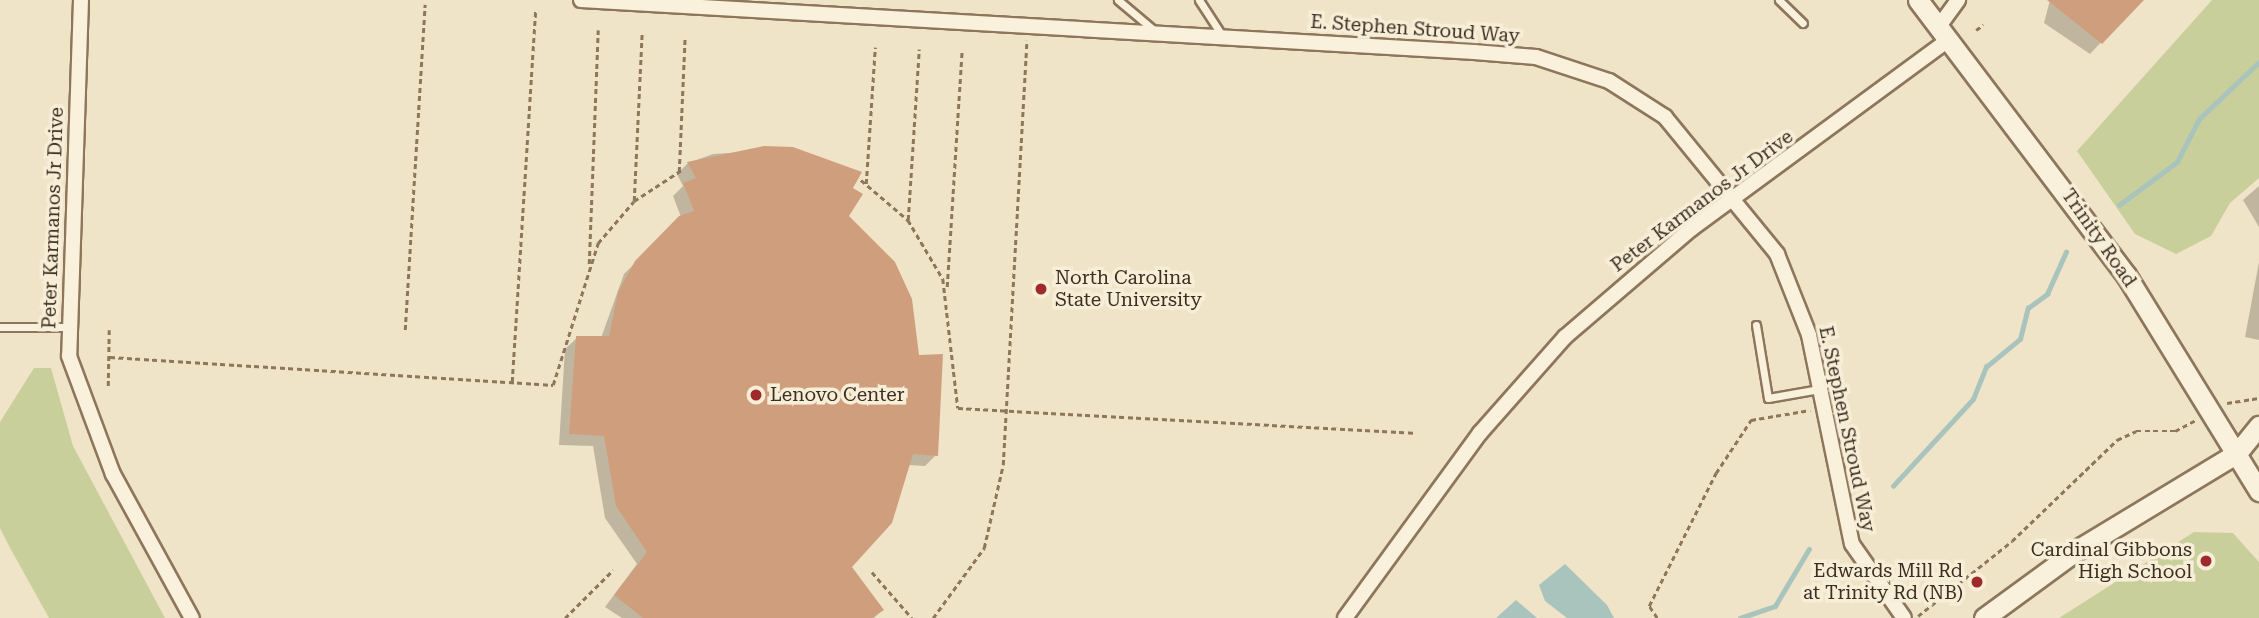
<!DOCTYPE html>
<html>
<head>
<meta charset="utf-8">
<style>
	body { margin:0 }
	#map { position:relative; width:2259px; height:618px; overflow:hidden; background:#f0e4c8; font-family:"Roboto Serif",serif }
	div>[style] { position:absolute }
	.green>* { inset:0; background:#c9cf9b }
	.water>* { inset:0; background:#a9c4bc }
	.shadow>* { inset:0; background:#0003 }
	.stream>* { height:4.5px; margin:-2.25px; padding:0 2.25px; transform-origin:2.25px; border-radius:2.25px; background:#a9c4bc }
	.building>* { inset:0; background:#cf9f7d }
	.path>* { height:2.5px; margin-top:-1.25px; transform-origin:0; background:repeating-linear-gradient(90deg,#8d765c 0 5px,transparent 0 8.5px) }
	.roads { filter:drop-shadow(2px 0 #8d765c) drop-shadow(-2px 0 #8d765c) drop-shadow(0 2px #8d765c) drop-shadow(0 -2px #8d765c) }
	.service>* { height:7px; margin:-3.5px; padding:0 3.5px; transform-origin:3.5px; border-radius:3.5px; background:#faf1dc }
	.minor>* { height:14px; margin:-7px; padding:0 7px; transform-origin:7px; border-radius:7px; background:#faf1dc }
	.secondary>* { height:19px; margin:-9.5px; padding:0 9.5px; transform-origin:9.5px; border-radius:9.5px; background:#faf1dc }
	.dots>* { width:19px; height:19px; translate:-50% -50%; box-sizing:border-box; border:4px solid #f7eed8; border-radius:50% }
	span { translate:-50% -50%; white-space:nowrap; text-align:center; line-height:1.15; -webkit-text-stroke:7px #f7eed8; paint-order:stroke }
	.street-label { font-size:19px; color:#3d2e20 }
	.poi-label { font-size:19px; color:#3d2e20 }
	.left { translate:0 -50%; text-align:left }
	.right { translate:-100% -50%; text-align:right }
</style>
</head>
<body>
<div id="map">
	<div class="green">
		<i style="clip-path:polygon(2212px 0,2259px 0,2259px 178px,2230px 203px,2211px 236px,2176px 254px,2135px 234px,2077px 151px)"></i>
		<i style="clip-path:polygon(34px 368px,51px 368px,73px 446px,165px 618px,49px 618px,9px 546px,0 528px,0 422px)"></i>
		<i style="clip-path:polygon(2194px 532px,2233px 533px,2259px 562px,2259px 618px,2059px 618px)"></i>
	</div>
	<div class="water">
		<i style="clip-path:polygon(1565px 564px,1607px 605px,1614px 618px,1567px 618px,1545px 601px,1539px 585px)"></i>
		<i style="clip-path:polygon(1516px 600px,1537px 618px,1496px 618px)"></i>
	</div>
	<div class="shadow">
		<i style="clip-path:polygon(2050px 0,2141px 0,2090px 54px,2044px 23px)"></i>
		<i style="clip-path:polygon(792px 149px,850px 189px,847px 216px,917px 357px,936px 455px,925px 466px,908px 465px,850px 567px,882px 610px,874px 618px,622px 618px,605px 607px,637px 564px,605px 518px,593px 446px,559px 445px,565px 349px,577px 338px,601px 338px,624px 274px,681px 217px,673px 196px,683px 186px,677px 174px,688px 163px,713px 154px)"></i>
		<i style="clip-path:polygon(2259px 186px,2259px 227px,2243px 200px)"></i>
		<i style="clip-path:polygon(2259px 262px,2259px 340px,2245px 337px)"></i>
	</div>
	<div class="stream">
		<i style="left:2119px;top:205px;width:72px;rotate:-36.6deg"></i>
		<i style="left:2177px;top:162px;width:48px;rotate:-62.9deg"></i>
		<i style="left:2199px;top:119px;width:83px;rotate:-43.5deg"></i>
		<i style="left:1893px;top:486px;width:118px;rotate:-47.4deg"></i>
		<i style="left:1973px;top:399px;width:35px;rotate:-68deg"></i>
		<i style="left:1986px;top:367px;width:44px;rotate:-39.5deg"></i>
		<i style="left:2020px;top:339px;width:32px;rotate:-76deg"></i>
		<i style="left:2028px;top:308px;width:24px;rotate:-36deg"></i>
		<i style="left:2047px;top:294px;width:46px;rotate:-65.7deg"></i>
		<i style="left:1740px;top:618px;width:37px;rotate:-19deg"></i>
		<i style="left:1775px;top:606px;width:66px;rotate:-59.2deg"></i>
	</div>
	<div class="building">
		<i style="clip-path:polygon(2047px 0,2144px 0,2102px 44px)"></i>
		<i style="clip-path:polygon(764px 146px,793px 147px,862px 172px,853px 188px,863px 194px,849px 216px,895px 262px,912px 299px,919px 355px,943px 354px,938px 456px,913px 454px,892px 523px,852px 567px,884px 610px,872px 618px,643px 618px,614px 595px,647px 552px,616px 506px,604px 436px,569px 434px,576px 336px,609px 336px,618px 292px,635px 261px,679px 216px,694px 211px,683px 183px,696px 178px,687px 162px)"></i>
	</div>
	<div class="path">
		<i style="left:1976px;top:30px;width:9px;rotate:-36deg"></i>
		<i style="left:679px;top:172px;width:136px;rotate:-87.5deg"></i>
		<i style="left:861px;top:180px;width:62px;rotate:40.4deg"></i>
		<i style="left:908px;top:220px;width:69px;rotate:59.3deg"></i>
		<i style="left:943px;top:279px;width:130px;rotate:83.4deg"></i>
		<i style="left:958px;top:408px;width:456px;rotate:3.1deg"></i>
		<i style="left:866px;top:184px;width:137px;rotate:-86.2deg"></i>
		<i style="left:634px;top:201px;width:168px;rotate:-87.3deg"></i>
		<i style="left:908px;top:220px;width:171px;rotate:-86.3deg"></i>
		<i style="left:589px;top:264px;width:234px;rotate:-87.8deg"></i>
		<i style="left:947px;top:287px;width:236px;rotate:-86.4deg"></i>
		<i style="left:405px;top:330px;width:326px;rotate:-86.5deg"></i>
		<i style="left:110px;top:357px;width:444px;rotate:3.6deg"></i>
		<i style="left:553px;top:385px;width:149px;rotate:-72.4deg"></i>
		<i style="left:598px;top:243px;width:55px;rotate:-49.4deg"></i>
		<i style="left:634px;top:201px;width:59px;rotate:-33.1deg"></i>
		<i style="left:512px;top:382px;width:371px;rotate:-86.4deg"></i>
		<i style="left:108px;top:386px;width:56px;rotate:-89deg"></i>
		<i style="left:2227px;top:403px;width:32px;rotate:-9deg"></i>
		<i style="left:872px;top:572px;width:61px;rotate:49deg"></i>
		<i style="left:1918px;top:616px;width:120px;rotate:-38.6deg"></i>
		<i style="left:2012px;top:541px;width:146px;rotate:-43.9deg"></i>
		<i style="left:2117px;top:440px;width:21px;rotate:-25deg"></i>
		<i style="left:2136px;top:431px;width:39px"></i>
		<i style="left:2175px;top:431px;width:24px;rotate:-28deg"></i>
		<i style="left:565px;top:618px;width:68px;rotate:-45deg"></i>
		<i style="left:933px;top:618px;width:87px;rotate:-53.9deg"></i>
		<i style="left:984px;top:548px;width:85px;rotate:-77.1deg"></i>
		<i style="left:1003px;top:465px;width:425px;rotate:-86.8deg"></i>
		<i style="left:1657px;top:618px;width:14px;rotate:-124deg"></i>
		<i style="left:1649px;top:606px;width:149px;rotate:-63.3deg"></i>
		<i style="left:1716px;top:473px;width:64px;rotate:-56.6deg"></i>
		<i style="left:1751px;top:420px;width:60px;rotate:-9.6deg"></i>
	</div>
	<div class="roads">
		<div class="service">
			<i style="left:1118px;top:0;width:48px;rotate:40deg"></i>
			<i style="left:1199px;top:0;width:44px;rotate:57deg"></i>
			<i style="left:1779px;top:0;width:33px;rotate:44deg"></i>
			<i style="left:1756px;top:325px;width:74px;rotate:80.7deg"></i>
			<i style="left:1768px;top:398px;width:52px;rotate:-10deg"></i>
			<i style="left:0;top:327px;width:67px"></i>
		</div>
		<div class="minor">
			<i style="left:81px;top:0;width:356px;rotate:91.9deg"></i>
			<i style="left:69px;top:356px;width:126px;rotate:69.6deg"></i>
			<i style="left:113px;top:474px;width:164px;rotate:61.3deg"></i>
			<i style="left:581px;top:0;width:895px;rotate:3.33deg"></i>
			<i style="left:1474px;top:52px;width:62px;rotate:4.6deg"></i>
			<i style="left:1536px;top:57px;width:77px;rotate:18.2deg"></i>
			<i style="left:1609px;top:81px;width:67px;rotate:32.7deg"></i>
			<i style="left:1665px;top:117px;width:177px;rotate:50.7deg"></i>
			<i style="left:1777px;top:254px;width:87px;rotate:68.4deg"></i>
			<i style="left:1809px;top:335px;width:213px;rotate:78.4deg"></i>
			<i style="left:1852px;top:544px;width:90px;rotate:54.9deg"></i>
			<i style="left:1940px;top:25px;width:31px;rotate:-54deg"></i>
			<i style="left:1345px;top:618px;width:229px;rotate:-53.9deg"></i>
			<i style="left:1480px;top:433px;width:128px;rotate:-48.5deg"></i>
			<i style="left:1565px;top:337px;width:166px;rotate:-40.6deg"></i>
			<i style="left:1691px;top:229px;width:321px;rotate:-36.3deg"></i>
		</div>
		<div class="secondary">
			<i style="left:1918px;top:0;width:345px;rotate:52.9deg"></i>
			<i style="left:2126px;top:275px;width:254px;rotate:58.4deg"></i>
			<i style="left:1984px;top:618px;width:115px;rotate:-36.2deg"></i>
			<i style="left:2077px;top:550px;width:187px;rotate:-31.2deg"></i>
			<i style="left:2237px;top:453px;width:35px;rotate:-51deg"></i>
		</div>
	</div>
	<div class="dots">
		<i style="left:1041px;top:289px;background:#9e2a2b"></i>
		<i style="left:756px;top:395px;background:#9e2a2b"></i>
		<i style="left:2206px;top:561px;background:#9e2a2b"></i>
		<i style="left:1977px;top:582px;background:#9e2a2b"></i>
	</div>
	<div class="street-label">
		<span style="left:1415px;top:29px;rotate:4deg">E. Stephen Stroud Way</span>
		<span style="left:1702px;top:201px;rotate:-37deg">Peter Karmanos Jr Drive</span>
		<span style="left:53px;top:218px;rotate:-88deg">Peter Karmanos Jr Drive</span>
		<span style="left:2099px;top:238px;rotate:55deg">Trinity Road</span>
		<span style="left:1847px;top:429px;rotate:78deg">E. Stephen Stroud Way</span>
	</div>
	<div class="poi-label">
		<span class="left" style="left:1055px;top:289px">North Carolina<br>State University</span>
		<span class="left" style="left:770px;top:395px">Lenovo Center</span>
		<span class="right" style="left:2192px;top:561px">Cardinal Gibbons<br>High School</span>
		<span class="right" style="left:1963px;top:582px">Edwards Mill Rd<br>at Trinity Rd (NB)</span>
	</div>
</div>
</body>
</html>
